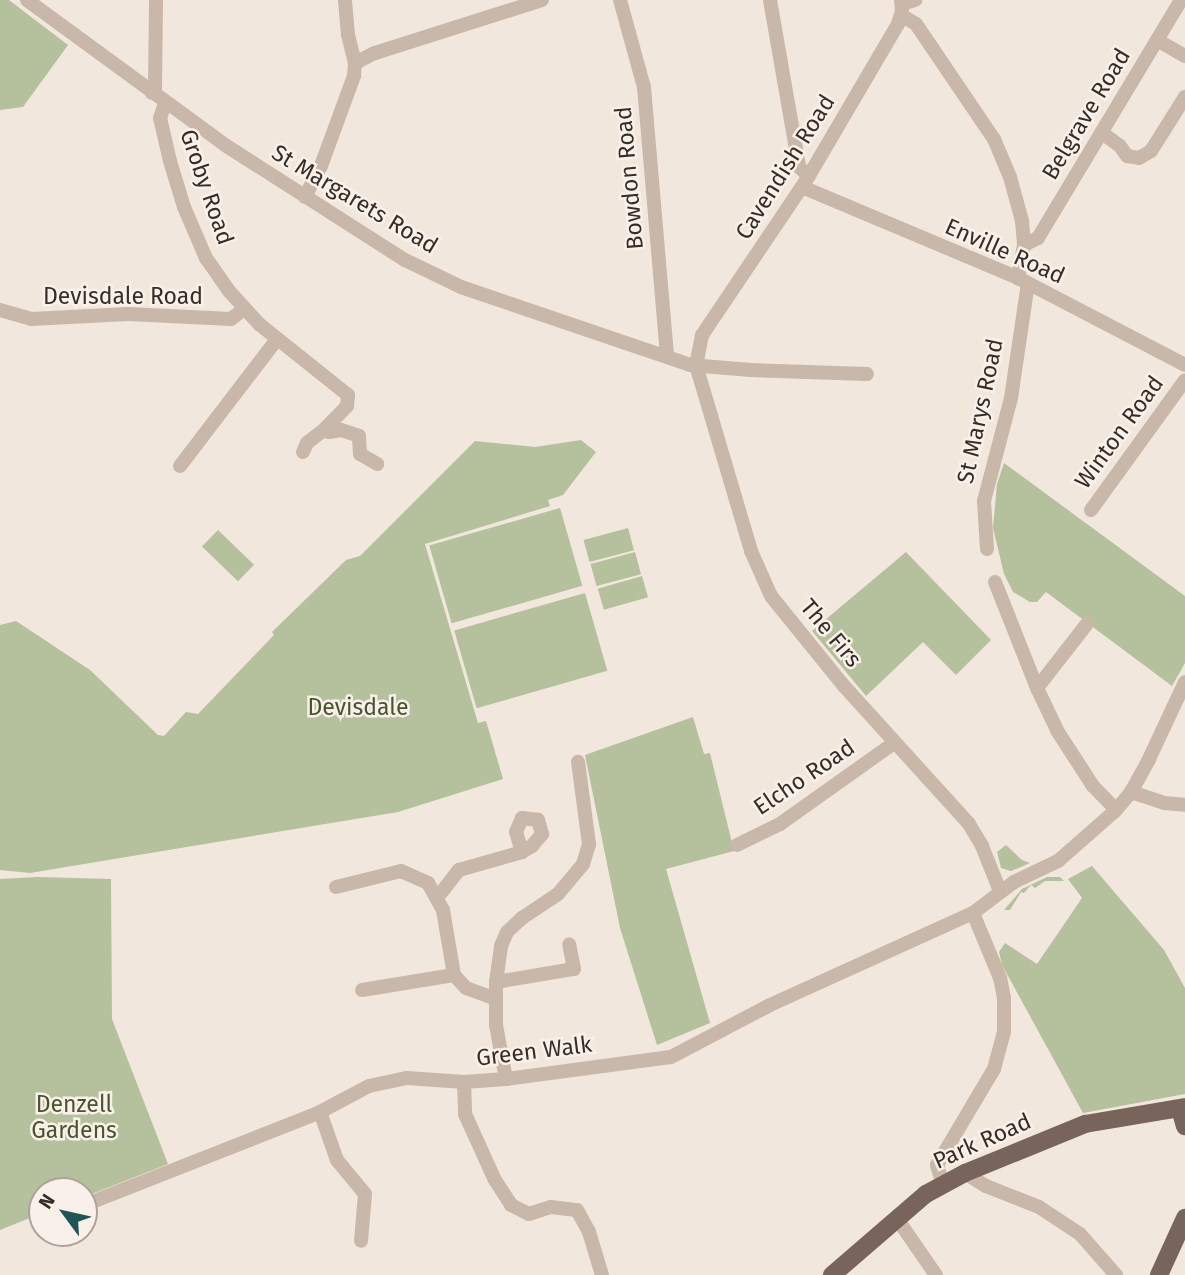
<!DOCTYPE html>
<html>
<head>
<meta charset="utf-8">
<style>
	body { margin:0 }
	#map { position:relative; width:1185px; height:1275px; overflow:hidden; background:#f1e7dd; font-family:"Fira Sans",sans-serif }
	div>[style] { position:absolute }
	.green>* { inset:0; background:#b5c09d; transform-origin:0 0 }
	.minor>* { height:14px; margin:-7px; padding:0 7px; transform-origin:7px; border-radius:7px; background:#c9b7a9 }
	.major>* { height:18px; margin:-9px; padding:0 9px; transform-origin:9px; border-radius:9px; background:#78645b }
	span { translate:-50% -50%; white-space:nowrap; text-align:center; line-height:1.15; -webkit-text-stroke:5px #f9f1e9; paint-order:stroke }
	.street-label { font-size:23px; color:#362d29 }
	.park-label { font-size:23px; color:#47542e }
	.north { position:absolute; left:28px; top:1177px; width:70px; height:70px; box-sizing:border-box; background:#f9f1e9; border:2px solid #aba39c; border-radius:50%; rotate:303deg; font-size:19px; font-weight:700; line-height:28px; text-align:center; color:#362d29 }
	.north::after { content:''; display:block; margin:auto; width:24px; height:32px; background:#205456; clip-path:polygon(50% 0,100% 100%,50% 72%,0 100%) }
</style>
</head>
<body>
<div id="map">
	<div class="green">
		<i style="clip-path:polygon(0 0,9px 0,68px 45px,23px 107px,0 110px)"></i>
		<i style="clip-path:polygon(581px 440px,596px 452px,563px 495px,548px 500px,550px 506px,425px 544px,478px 723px,486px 721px,503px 779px,398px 812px,30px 873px,0 870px,0 625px,16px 621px,90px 670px,158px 735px,164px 736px,186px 712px,198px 714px,274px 635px,272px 632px,346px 560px,360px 556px,475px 441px,535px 447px)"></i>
		<i style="clip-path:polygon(1004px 463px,1185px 596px,1185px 663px,1172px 686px,1046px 592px,1037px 602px,1030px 602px,1013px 592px,1004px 574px,993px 528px,997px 484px)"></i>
		<i style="left:560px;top:508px;width:81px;height:136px;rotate:74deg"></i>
		<i style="left:628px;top:528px;width:23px;height:46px;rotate:75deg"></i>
		<i style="left:218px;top:530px;width:50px;height:23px;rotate:44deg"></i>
		<i style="left:635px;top:552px;width:23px;height:46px;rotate:75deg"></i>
		<i style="clip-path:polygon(906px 552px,991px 640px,956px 675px,923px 642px,866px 696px,812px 631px)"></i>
		<i style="left:642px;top:576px;width:22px;height:46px;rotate:74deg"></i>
		<i style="left:585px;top:593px;width:81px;height:136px;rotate:74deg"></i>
		<i style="clip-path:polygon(693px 717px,704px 754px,710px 753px,734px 851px,666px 869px,710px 1023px,657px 1045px,620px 928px,585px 755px)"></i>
		<i style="clip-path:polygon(1006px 845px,1022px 860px,1030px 863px,1011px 871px,1001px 868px,997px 852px)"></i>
		<i style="clip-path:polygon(1092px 866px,1164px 950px,1185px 988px,1185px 1094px,1083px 1113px,1002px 965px,999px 952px,1005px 943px,1037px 964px,1082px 898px,1068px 879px)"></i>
		<i style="clip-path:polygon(38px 877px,111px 879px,112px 1019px,168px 1164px,84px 1197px,84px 1191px,42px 1191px,42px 1213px,0 1230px,0 879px)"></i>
		<i style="clip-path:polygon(1047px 877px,1060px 877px,1064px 881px,1045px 881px,1035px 888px,1031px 885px,1024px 893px,1021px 892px,1010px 910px,1004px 910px,1022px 889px)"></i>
	</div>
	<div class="minor">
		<i style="left:27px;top:0;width:245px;rotate:36.2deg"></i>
		<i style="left:225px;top:145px;width:214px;rotate:32.6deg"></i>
		<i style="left:405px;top:260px;width:62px;rotate:25.7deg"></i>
		<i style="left:461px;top:287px;width:242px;rotate:18.8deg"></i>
		<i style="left:690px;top:365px;width:61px;rotate:4.7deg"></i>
		<i style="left:751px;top:370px;width:116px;rotate:2deg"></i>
		<i style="left:620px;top:0;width:90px;rotate:74.6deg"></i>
		<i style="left:644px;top:87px;width:269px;rotate:85.1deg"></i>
		<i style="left:770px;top:0;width:169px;rotate:80.1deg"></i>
		<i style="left:799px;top:167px;width:13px;rotate:42deg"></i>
		<i style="left:901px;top:0;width:11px;rotate:85deg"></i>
		<i style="left:902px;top:11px;width:14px;rotate:107deg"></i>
		<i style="left:898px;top:24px;width:176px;rotate:120.4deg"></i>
		<i style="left:809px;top:176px;width:192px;rotate:123.9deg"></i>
		<i style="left:702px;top:335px;width:31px;rotate:101deg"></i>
		<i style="left:696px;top:365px;width:194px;rotate:73.5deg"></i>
		<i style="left:751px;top:551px;width:49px;rotate:66deg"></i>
		<i style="left:771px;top:596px;width:116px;rotate:51deg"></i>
		<i style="left:844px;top:686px;width:186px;rotate:47.8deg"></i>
		<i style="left:969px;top:824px;width:26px;rotate:59deg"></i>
		<i style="left:982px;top:846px;width:48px;rotate:68.2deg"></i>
		<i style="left:902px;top:4px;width:14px;rotate:-17deg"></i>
		<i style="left:901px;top:15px;width:17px;rotate:31deg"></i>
		<i style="left:916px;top:24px;width:139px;rotate:55.9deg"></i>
		<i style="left:994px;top:139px;width:41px;rotate:67.2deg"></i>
		<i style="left:1010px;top:177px;width:46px;rotate:74.7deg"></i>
		<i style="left:1022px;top:221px;width:24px;rotate:85deg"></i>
		<i style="left:1024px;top:245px;width:34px;rotate:100deg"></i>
		<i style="left:1157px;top:40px;width:32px;rotate:30deg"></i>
		<i style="left:355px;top:63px;width:22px;rotate:-27deg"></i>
		<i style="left:375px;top:53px;width:175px;rotate:-17.6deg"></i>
		<i style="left:152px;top:93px;width:7px;rotate:-63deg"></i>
		<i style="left:155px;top:87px;width:87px;rotate:-89.3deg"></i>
		<i style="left:165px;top:103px;width:16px;rotate:108deg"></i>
		<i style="left:160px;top:118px;width:44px;rotate:76.9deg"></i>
		<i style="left:170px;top:161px;width:48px;rotate:73.1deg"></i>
		<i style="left:184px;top:207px;width:56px;rotate:66.7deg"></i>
		<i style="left:206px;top:258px;width:40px;rotate:55.1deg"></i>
		<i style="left:229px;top:291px;width:45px;rotate:47.7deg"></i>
		<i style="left:259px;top:324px;width:114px;rotate:38.6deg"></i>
		<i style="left:348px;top:395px;width:11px;rotate:95deg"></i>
		<i style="left:347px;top:406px;width:30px;rotate:134deg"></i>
		<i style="left:326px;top:428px;width:5px;rotate:53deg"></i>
		<i style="left:329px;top:432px;width:12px;rotate:-9deg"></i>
		<i style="left:341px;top:430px;width:19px;rotate:18deg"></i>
		<i style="left:359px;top:436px;width:18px;rotate:87deg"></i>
		<i style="left:360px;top:454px;width:20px;rotate:30deg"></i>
		<i style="left:1102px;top:133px;width:22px;rotate:36deg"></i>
		<i style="left:1120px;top:146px;width:12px;rotate:55deg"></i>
		<i style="left:1127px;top:156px;width:12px;rotate:9deg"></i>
		<i style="left:1139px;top:158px;width:14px;rotate:-30deg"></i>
		<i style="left:1151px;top:151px;width:64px;rotate:-57.8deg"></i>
		<i style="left:802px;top:187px;width:234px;rotate:22.8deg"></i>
		<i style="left:1018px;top:278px;width:188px;rotate:27.5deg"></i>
		<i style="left:305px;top:197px;width:35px;rotate:-63deg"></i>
		<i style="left:321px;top:166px;width:96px;rotate:-69.9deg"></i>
		<i style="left:354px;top:76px;width:13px;rotate:-86deg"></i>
		<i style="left:355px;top:63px;width:29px;rotate:-104deg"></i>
		<i style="left:348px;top:35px;width:35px;rotate:-95deg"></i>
		<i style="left:1024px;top:245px;width:16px;rotate:-27deg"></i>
		<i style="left:1038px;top:238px;width:278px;rotate:-59deg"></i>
		<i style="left:0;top:310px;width:32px;rotate:16deg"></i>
		<i style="left:31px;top:319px;width:97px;rotate:-3deg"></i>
		<i style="left:128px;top:314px;width:103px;rotate:2.8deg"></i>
		<i style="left:231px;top:319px;width:16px;rotate:-38deg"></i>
		<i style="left:303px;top:452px;width:10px;rotate:-66deg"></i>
		<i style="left:307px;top:443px;width:24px;rotate:-38deg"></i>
		<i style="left:180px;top:466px;width:160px;rotate:-52.6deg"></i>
		<i style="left:1091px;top:510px;width:160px;rotate:-54.1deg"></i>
		<i style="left:987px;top:549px;width:48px;rotate:-93.6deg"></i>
		<i style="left:984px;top:501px;width:106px;rotate:-75.3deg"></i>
		<i style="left:1011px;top:398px;width:116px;rotate:-81.6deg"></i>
		<i style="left:995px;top:582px;width:114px;rotate:68.4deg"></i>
		<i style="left:1037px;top:688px;width:49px;rotate:64.5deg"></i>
		<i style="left:1058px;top:732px;width:64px;rotate:57.1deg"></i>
		<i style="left:1093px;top:786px;width:33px;rotate:46deg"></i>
		<i style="left:1037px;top:688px;width:80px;rotate:-52.1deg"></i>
		<i style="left:1131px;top:792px;width:35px;rotate:18deg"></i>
		<i style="left:1164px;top:803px;width:21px;rotate:5deg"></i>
		<i style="left:737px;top:845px;width:48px;rotate:-26deg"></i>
		<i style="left:780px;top:824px;width:140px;rotate:-35.4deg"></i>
		<i style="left:336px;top:887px;width:67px;rotate:-13.8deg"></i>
		<i style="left:401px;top:871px;width:30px;rotate:24deg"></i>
		<i style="left:428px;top:883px;width:31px;rotate:61deg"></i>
		<i style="left:443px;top:910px;width:66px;rotate:80.4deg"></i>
		<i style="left:454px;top:975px;width:18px;rotate:47deg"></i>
		<i style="left:466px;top:988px;width:32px;rotate:20deg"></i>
		<i style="left:437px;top:898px;width:36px;rotate:-52deg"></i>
		<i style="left:459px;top:870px;width:66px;rotate:-15.9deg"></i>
		<i style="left:522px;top:852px;width:12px;rotate:-31deg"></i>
		<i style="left:532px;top:846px;width:16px;rotate:-50deg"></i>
		<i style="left:542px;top:834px;width:15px;rotate:-106deg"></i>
		<i style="left:538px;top:820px;width:16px;rotate:-173deg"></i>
		<i style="left:522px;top:818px;width:15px;rotate:113deg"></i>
		<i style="left:516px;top:832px;width:21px;rotate:73deg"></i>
		<i style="left:496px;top:982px;width:79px;rotate:-9.5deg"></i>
		<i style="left:574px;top:969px;width:25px;rotate:-101deg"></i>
		<i style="left:362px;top:990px;width:93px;rotate:-9.3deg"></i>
		<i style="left:506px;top:1079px;width:55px;rotate:-100.5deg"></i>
		<i style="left:496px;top:1025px;width:43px;rotate:-90deg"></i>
		<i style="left:496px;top:982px;width:36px;rotate:-82deg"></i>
		<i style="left:501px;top:946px;width:15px;rotate:-67deg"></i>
		<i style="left:507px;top:932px;width:21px;rotate:-43deg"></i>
		<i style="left:522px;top:918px;width:43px;rotate:-33.7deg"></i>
		<i style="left:558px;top:894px;width:39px;rotate:-50deg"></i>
		<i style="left:583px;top:864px;width:21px;rotate:-73deg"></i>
		<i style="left:589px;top:844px;width:83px;rotate:-97.6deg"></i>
		<i style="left:464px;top:1082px;width:32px;rotate:88deg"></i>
		<i style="left:465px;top:1114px;width:72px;rotate:65.6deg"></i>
		<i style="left:495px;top:1180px;width:30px;rotate:57deg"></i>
		<i style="left:511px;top:1205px;width:20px;rotate:27deg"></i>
		<i style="left:529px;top:1214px;width:23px;rotate:-18deg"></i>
		<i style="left:551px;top:1207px;width:26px;rotate:7deg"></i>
		<i style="left:577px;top:1210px;width:25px;rotate:61deg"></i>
		<i style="left:589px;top:1232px;width:45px;rotate:73.2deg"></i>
		<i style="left:320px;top:1112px;width:51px;rotate:70.5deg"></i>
		<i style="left:337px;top:1160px;width:44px;rotate:50.5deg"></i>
		<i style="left:365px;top:1194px;width:47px;rotate:94.9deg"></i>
		<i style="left:965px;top:1173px;width:25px;rotate:32deg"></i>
		<i style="left:986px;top:1186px;width:57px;rotate:21.6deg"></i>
		<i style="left:1039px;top:1207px;width:49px;rotate:33.4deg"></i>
		<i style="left:1080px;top:1234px;width:55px;rotate:48.7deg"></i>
		<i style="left:943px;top:1185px;width:21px;rotate:-107deg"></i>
		<i style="left:937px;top:1165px;width:112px;rotate:-59.3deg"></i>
		<i style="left:994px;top:1069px;width:39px;rotate:-75deg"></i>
		<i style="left:1004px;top:1031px;width:33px;rotate:-90deg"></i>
		<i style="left:1004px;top:998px;width:20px;rotate:-101deg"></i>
		<i style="left:1000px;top:978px;width:70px;rotate:-112.6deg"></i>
		<i style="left:92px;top:1202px;width:245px;rotate:-21.5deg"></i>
		<i style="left:320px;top:1112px;width:55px;rotate:-28deg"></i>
		<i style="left:369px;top:1086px;width:39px;rotate:-12deg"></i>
		<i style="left:407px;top:1078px;width:57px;rotate:4deg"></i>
		<i style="left:464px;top:1082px;width:42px;rotate:-4.1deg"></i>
		<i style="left:506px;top:1079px;width:166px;rotate:-7.6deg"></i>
		<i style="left:671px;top:1057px;width:112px;rotate:-27.7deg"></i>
		<i style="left:770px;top:1005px;width:223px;rotate:-24.4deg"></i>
		<i style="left:973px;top:913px;width:51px;rotate:-37.1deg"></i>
		<i style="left:1014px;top:882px;width:49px;rotate:-25.5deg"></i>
		<i style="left:1058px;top:861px;width:77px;rotate:-41.3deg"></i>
		<i style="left:1116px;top:810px;width:23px;rotate:-50deg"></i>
		<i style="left:1131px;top:792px;width:38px;rotate:-61deg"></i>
		<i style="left:1149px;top:759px;width:85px;rotate:-64.9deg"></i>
		<i style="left:898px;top:1220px;width:67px;rotate:55.4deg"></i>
	</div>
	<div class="major">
		<i style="left:1180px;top:1109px;width:18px;rotate:74deg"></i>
		<i style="left:832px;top:1275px;width:124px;rotate:-40.8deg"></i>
		<i style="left:926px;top:1194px;width:44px;rotate:-28.3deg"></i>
		<i style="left:965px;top:1173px;width:130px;rotate:-22.2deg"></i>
		<i style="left:1085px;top:1124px;width:101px;rotate:-9.6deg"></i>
		<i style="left:1159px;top:1275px;width:63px;rotate:-65.5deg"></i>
	</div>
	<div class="street-label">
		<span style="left:1086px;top:114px;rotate:-59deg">Belgrave Road</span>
		<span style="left:785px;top:167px;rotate:-58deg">Cavendish Road</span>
		<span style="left:629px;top:178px;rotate:-95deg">Bowdon Road</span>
		<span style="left:207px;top:187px;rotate:71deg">Groby Road</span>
		<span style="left:355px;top:199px;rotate:31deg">St Margarets Road</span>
		<span style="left:1005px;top:251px;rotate:24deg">Enville Road</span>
		<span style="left:123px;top:296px">Devisdale Road</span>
		<span style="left:980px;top:411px;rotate:-78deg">St Marys Road</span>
		<span style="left:1119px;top:432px;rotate:-54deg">Winton Road</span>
		<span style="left:831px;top:633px;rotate:50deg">The Firs</span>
		<span style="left:804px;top:777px;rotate:-34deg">Elcho Road</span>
		<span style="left:534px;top:1051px;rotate:-7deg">Green Walk</span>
		<span style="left:982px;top:1141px;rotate:-24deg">Park Road</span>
	</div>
	<div class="park-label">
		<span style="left:358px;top:707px">Devisdale</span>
		<span style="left:74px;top:1117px">Denzell<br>Gardens</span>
	</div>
	<div class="north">N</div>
</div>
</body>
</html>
